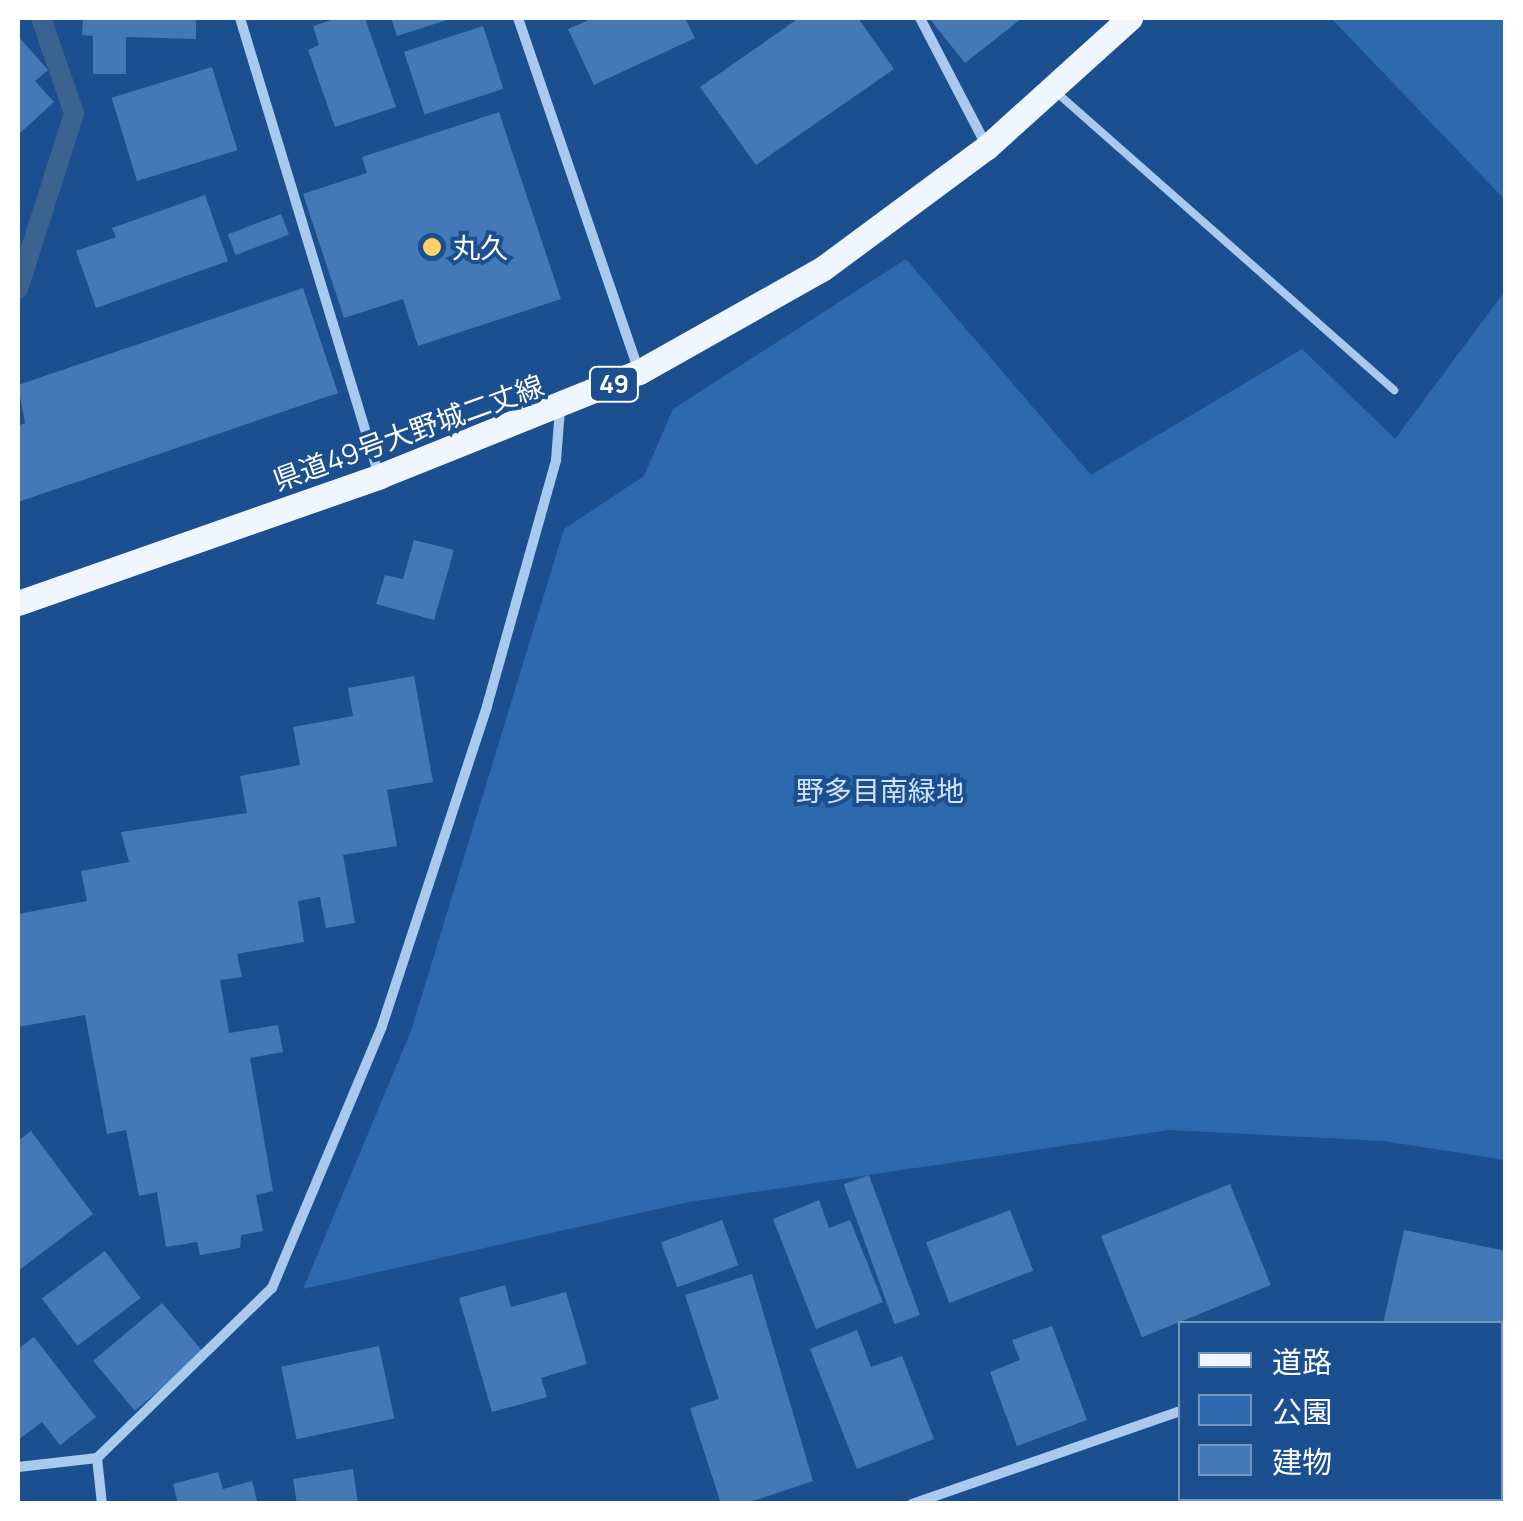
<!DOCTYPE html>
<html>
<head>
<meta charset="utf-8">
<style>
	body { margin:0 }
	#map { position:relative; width:1523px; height:1521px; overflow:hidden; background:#1b4f8f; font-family:Manrope,"Noto Sans JP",sans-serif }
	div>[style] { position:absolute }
	.green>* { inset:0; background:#2e69ad }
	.stream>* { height:20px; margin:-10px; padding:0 10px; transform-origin:10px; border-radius:10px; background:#3c6290 }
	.building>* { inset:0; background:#4478b7; transform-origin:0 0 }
	.service>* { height:8px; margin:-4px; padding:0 4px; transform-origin:4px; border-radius:4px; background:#a9c9ee }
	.minor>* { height:10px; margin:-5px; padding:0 5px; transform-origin:5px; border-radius:5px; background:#a9c9ee }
	.primary>* { height:25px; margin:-12.5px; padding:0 12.5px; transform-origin:12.5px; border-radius:12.5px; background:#f0f6ff }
	.dots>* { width:28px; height:28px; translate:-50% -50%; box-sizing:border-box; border:5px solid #1b4f8f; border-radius:50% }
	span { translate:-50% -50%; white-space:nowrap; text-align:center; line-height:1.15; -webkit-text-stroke:8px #1b4f8f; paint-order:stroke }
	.shield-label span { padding:2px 8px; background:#1b4f8f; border:2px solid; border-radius:8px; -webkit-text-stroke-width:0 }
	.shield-label { font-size:25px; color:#fff; font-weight:700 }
	.poi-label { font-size:28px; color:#fff }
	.left { translate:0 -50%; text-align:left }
	.street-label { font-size:28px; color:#fff }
	.park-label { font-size:28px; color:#cfe3fa }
	.frame { position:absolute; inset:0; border:20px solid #fff; pointer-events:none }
	.legend { position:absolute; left:1178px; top:1321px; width:325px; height:180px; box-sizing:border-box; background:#1b4f8f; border:2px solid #7695bc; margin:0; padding:12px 18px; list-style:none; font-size:30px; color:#fff }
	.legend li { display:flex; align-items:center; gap:20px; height:50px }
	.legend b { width:50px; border:2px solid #7695bc }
</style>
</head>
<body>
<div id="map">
	<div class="green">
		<i style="clip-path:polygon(1331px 18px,1505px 18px,1505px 200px)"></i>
		<i style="clip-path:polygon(906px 259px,1091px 475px,1302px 349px,1395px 439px,1505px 291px,1505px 1160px,1384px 1141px,1169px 1130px,689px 1202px,303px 1289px,411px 1031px,564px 529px,644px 476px,673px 409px)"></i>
	</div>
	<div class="stream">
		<i style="left:18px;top:289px;width:185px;rotate:-72.3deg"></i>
		<i style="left:74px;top:113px;width:101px;rotate:-109.2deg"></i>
	</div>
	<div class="building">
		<i style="clip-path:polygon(83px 18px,196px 18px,196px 39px,126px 37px,126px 74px,93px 74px,93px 36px,82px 35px)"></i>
		<i style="clip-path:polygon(338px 18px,365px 18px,396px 107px,335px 127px,308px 50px,319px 45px,313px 26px)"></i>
		<i style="clip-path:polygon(391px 18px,453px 18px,397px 36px)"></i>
		<i style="clip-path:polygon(593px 18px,685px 18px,695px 38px,594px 85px,568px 29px)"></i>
		<i style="clip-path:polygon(799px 18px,858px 18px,894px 69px,756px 165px,700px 87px)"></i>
		<i style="clip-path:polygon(929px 18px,1022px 18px,965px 63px)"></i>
		<i style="left:483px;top:26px;width:66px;height:83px;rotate:72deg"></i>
		<i style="clip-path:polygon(18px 36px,48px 70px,35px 81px,54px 102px,18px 135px)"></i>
		<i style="left:212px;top:67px;width:87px;height:105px;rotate:73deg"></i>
		<i style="clip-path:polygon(499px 112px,561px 299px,418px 346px,403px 299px,344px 318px,303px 194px,367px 173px,362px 157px)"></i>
		<i style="clip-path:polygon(205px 195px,228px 261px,96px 308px,76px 251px,116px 237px,112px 228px)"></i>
		<i style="left:281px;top:214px;width:22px;height:57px;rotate:69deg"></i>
		<i style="clip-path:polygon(303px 288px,338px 393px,18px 502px,18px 426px,25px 423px,18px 385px)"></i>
		<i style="clip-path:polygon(414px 540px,454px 550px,434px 620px,376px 604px,385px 575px,403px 579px)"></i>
		<i style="clip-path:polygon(414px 676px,433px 782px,387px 790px,397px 846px,343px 855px,355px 923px,326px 928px,320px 897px,298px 901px,304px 942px,237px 954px,242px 977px,220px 980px,229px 1033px,278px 1025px,283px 1052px,250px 1058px,273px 1191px,256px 1195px,263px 1231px,241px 1235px,240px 1248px,200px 1255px,197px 1242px,166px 1247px,157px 1192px,139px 1196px,126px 1130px,107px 1134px,85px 1015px,18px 1027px,18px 914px,87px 901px,81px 871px,129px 862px,121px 832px,247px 813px,240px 776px,300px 765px,293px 727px,353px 716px,348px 688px)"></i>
		<i style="clip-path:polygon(31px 1131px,93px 1214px,18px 1271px,18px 1141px)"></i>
		<i style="left:869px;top:1175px;width:149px;height:27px;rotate:70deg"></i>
		<i style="left:1230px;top:1184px;width:109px;height:139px;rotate:68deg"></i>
		<i style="clip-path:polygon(819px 1200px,829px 1228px,850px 1220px,883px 1302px,816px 1329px,773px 1219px)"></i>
		<i style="left:1010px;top:1210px;width:65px;height:90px;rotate:69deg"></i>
		<i style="left:722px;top:1220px;width:48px;height:65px;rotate:70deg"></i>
		<i style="clip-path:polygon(1404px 1230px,1506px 1251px,1506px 1375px,1500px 1324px,1383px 1324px)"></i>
		<i style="left:105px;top:1251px;width:59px;height:79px;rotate:53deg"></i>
		<i style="clip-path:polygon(752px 1274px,813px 1481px,744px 1504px,721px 1504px,690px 1408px,719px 1399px,685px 1295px)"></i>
		<i style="clip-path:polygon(505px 1285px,511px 1307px,566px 1292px,587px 1364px,541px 1378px,547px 1397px,492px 1412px,459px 1298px)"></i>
		<i style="left:162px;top:1303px;width:65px;height:90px;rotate:50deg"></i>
		<i style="clip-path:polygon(1052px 1326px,1087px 1420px,1017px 1446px,990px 1372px,1020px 1360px,1012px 1340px)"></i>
		<i style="clip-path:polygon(857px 1330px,871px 1367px,902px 1356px,934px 1439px,857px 1469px,810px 1349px)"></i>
		<i style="clip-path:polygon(34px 1337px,96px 1417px,60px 1445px,42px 1422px,18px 1440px,18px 1349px)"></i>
		<i style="left:379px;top:1346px;width:74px;height:100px;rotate:78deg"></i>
		<i style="clip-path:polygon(1500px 1435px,1506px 1504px,1415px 1504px,1500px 1498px)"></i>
		<i style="clip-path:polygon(353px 1469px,358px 1504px,297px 1504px,293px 1479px)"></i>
		<i style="clip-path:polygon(218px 1472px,223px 1489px,252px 1481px,258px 1504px,178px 1504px,173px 1484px)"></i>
		<i style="clip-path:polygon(1197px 1498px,1226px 1498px,1239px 1503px,1195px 1504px)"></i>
	</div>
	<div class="service">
		<i style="left:1056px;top:92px;width:451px;rotate:41.4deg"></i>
	</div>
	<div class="minor">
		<i style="left:240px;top:18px;width:478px;rotate:73.1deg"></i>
		<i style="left:518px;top:18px;width:373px;rotate:71.1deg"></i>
		<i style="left:920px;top:18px;width:143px;rotate:62.5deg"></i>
		<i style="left:1500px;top:1408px;width:6px;rotate:9deg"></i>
		<i style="left:97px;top:1458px;width:244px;rotate:-44.2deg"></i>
		<i style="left:272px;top:1288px;width:284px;rotate:-67.2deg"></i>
		<i style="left:382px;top:1026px;width:337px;rotate:-71.8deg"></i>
		<i style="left:487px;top:706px;width:255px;rotate:-74.3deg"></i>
		<i style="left:556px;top:460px;width:51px;rotate:-85.5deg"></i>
		<i style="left:18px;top:1467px;width:80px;rotate:-6.5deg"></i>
		<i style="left:97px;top:1458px;width:46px;rotate:83.8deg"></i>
		<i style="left:912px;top:1504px;width:284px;rotate:-19.1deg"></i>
		<i style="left:1321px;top:1504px;width:6px;rotate:-72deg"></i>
	</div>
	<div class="primary">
		<i style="left:18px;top:603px;width:384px;rotate:-19.3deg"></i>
		<i style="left:380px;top:476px;width:279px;rotate:-21.9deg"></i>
		<i style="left:639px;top:372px;width:210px;rotate:-29.4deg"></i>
		<i style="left:822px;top:269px;width:205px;rotate:-36.5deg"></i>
		<i style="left:987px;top:147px;width:193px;rotate:-42.1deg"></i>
	</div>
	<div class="dots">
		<i style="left:432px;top:247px;background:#ffd166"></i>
	</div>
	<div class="shield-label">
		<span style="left:614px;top:384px">49</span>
	</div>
	<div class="poi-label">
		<span class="left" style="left:452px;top:247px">丸久</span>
	</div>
	<div class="street-label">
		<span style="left:408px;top:432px;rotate:-20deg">県道49号大野城二丈線</span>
	</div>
	<div class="park-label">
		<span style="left:880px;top:790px">野多目南緑地</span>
	</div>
	<div class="frame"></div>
	<ul class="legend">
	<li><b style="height:12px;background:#f0f6ff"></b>道路</li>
	<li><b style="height:28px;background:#2e69ad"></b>公園</li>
	<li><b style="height:28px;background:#4478b7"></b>建物</li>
	</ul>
</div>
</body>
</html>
